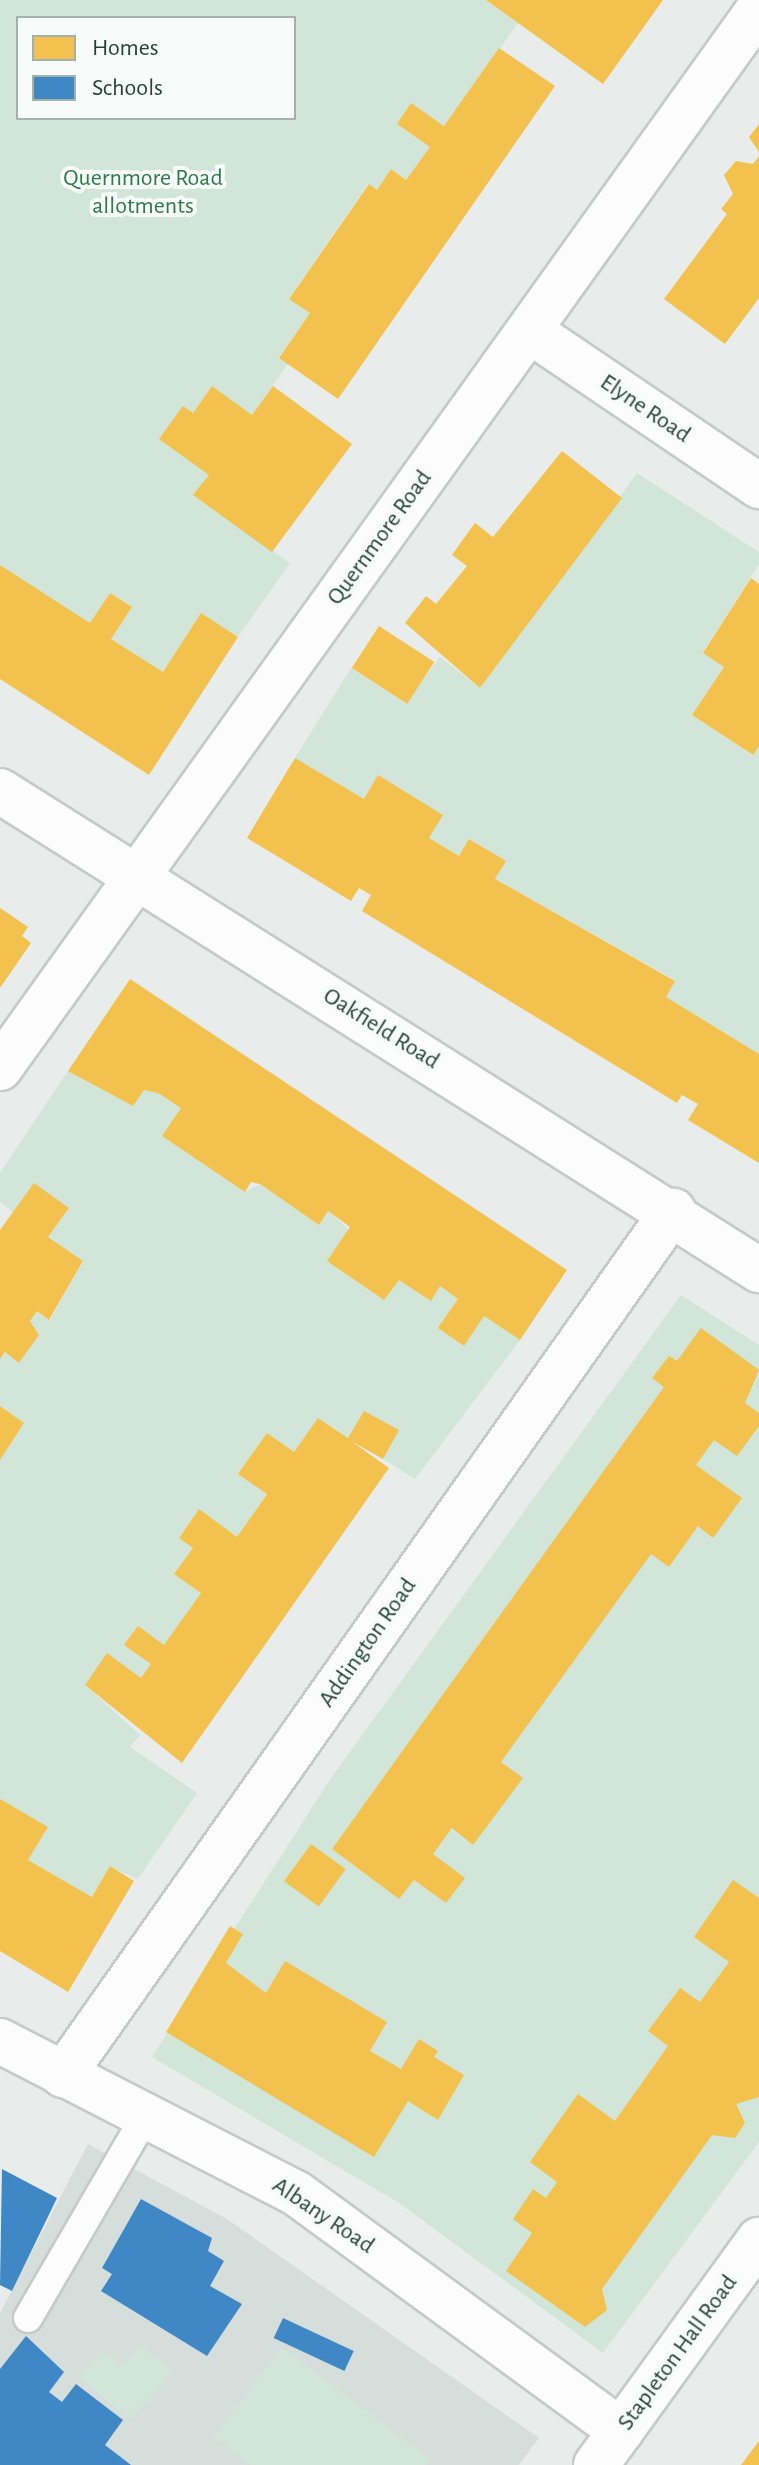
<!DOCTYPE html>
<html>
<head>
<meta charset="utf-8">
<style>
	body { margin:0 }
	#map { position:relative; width:759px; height:2465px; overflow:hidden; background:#e8edeb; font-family:"Alegreya Sans",sans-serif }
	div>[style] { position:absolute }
	.built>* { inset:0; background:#d6dedb }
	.green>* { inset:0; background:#d1e6d8 }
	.homes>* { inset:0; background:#f2c14e; transform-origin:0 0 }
	.schools>* { inset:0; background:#3f88c5; transform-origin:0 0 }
	.roads { filter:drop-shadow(2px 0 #c5cac8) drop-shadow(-2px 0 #c5cac8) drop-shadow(0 2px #c5cac8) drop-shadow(0 -2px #c5cac8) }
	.lane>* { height:28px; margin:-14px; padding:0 14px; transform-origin:14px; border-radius:14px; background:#fcfcfc }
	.street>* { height:44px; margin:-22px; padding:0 22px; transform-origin:22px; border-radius:22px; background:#fcfcfc }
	span { translate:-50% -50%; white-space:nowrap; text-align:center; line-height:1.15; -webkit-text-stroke:8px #f7fbf9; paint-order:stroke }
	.park-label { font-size:24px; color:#2d7a4b }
	.street-label { font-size:24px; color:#24423a }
	.legend { position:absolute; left:16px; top:16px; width:280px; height:104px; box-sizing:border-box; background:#f7fbf9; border:2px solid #a3b1ad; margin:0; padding:10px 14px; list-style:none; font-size:24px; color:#24423a }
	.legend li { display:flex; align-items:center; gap:16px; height:40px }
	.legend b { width:40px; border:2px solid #a3b1ad }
</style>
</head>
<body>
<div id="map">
	<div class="built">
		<i style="clip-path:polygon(88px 2144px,227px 2219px,539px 2438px,519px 2465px,0 2465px,0 2313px)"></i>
	</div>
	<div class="green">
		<i style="clip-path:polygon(evenodd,0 0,486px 0,518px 23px,444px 126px,411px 103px,397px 124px,430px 147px,406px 180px,392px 169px,377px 190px,368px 184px,289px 298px,310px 313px,279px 357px,288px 364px,252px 415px,212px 386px,193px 413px,184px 407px,209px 475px,194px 496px,290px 563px,238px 637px,201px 613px,163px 672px,111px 639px,131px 606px,110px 593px,90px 623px,0 565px,0 0,18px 18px,294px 18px,294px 118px,18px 118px,18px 18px)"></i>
		<i style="clip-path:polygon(637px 473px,759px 552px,759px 564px,703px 652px,724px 667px,692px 715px,752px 755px,759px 746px,759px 1054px,666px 997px,675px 980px,495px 879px,505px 861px,470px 839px,459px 856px,429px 838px,442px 815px,378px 776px,364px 799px,295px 758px,351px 668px,406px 704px,440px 657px,480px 688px)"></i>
		<i style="clip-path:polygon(68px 1071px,133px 1106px,144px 1090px,158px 1093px,181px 1108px,163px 1136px,245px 1192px,260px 1184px,319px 1225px,328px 1211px,430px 1301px,440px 1286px,458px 1299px,439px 1328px,463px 1346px,484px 1316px,520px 1340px,415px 1479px,318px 1418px,237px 1537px,198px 1510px,179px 1537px,193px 1548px,201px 1593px,141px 1678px,107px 1654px,85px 1685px,140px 1735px,130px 1747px,197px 1793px,138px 1879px,110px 1867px,92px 1897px,28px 1860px,47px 1827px,0 1799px,0 1460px,24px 1423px,0 1406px,0 1359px,5px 1352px,20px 1362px,39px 1335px,30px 1321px,37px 1311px,50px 1320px,83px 1262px,48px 1237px,69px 1208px,13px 1212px,0 1202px,0 1173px)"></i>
		<i style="clip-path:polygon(681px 1295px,759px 1345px,759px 2142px,603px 2353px,399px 2203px,152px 2057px,331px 1778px)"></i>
		<i style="clip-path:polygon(141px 2346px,173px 2371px,130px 2420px,80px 2378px,102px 2350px,122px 2366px)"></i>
		<i style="clip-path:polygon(282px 2347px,429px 2459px,425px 2465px,250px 2465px,214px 2437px)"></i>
	</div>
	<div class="homes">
		<i style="clip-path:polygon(486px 0,663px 0,603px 84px)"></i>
		<i style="clip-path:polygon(499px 48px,555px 86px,338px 399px,279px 358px,310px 313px,289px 299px,369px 184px,377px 190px,391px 169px,406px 180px,430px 147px,397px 124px,411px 103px,444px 126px)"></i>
		<i style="clip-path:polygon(759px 124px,759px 152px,749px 137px)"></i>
		<i style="clip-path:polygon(759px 156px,759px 298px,725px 344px,664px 299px,727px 214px,721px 209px,733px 194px,724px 175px,736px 161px,753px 164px)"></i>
		<i style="clip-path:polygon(212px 386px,252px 415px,273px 386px,352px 444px,272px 552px,193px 495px,209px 475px,159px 439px,183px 406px,193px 413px)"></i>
		<i style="clip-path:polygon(562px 451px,622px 498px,480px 688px,405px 623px,426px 596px,436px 604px,467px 566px,452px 555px,475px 523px,493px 537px)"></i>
		<i style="clip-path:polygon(0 565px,90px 623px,110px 593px,132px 607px,111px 639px,163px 672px,201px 613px,238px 637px,149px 775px,0 679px)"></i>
		<i style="clip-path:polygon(751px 578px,759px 584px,759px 746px,753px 755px,692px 715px,724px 667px,703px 653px)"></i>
		<i style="left:379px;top:626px;width:66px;height:50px;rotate:33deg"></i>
		<i style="clip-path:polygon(295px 758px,364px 799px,378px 775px,443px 815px,429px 838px,459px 856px,469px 839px,506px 861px,495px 879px,675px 981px,666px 997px,759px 1054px,759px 1163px,688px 1120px,698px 1104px,682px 1095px,677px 1103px,362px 911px,371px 895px,359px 888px,351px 901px,247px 838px)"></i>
		<i style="clip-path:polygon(0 908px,28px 927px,22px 936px,31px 943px,0 988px)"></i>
		<i style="clip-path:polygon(130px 979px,567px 1270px,520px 1340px,484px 1316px,464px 1346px,438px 1328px,458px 1299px,440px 1286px,431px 1301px,399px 1280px,384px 1300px,327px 1261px,350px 1227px,328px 1211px,319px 1225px,260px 1184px,251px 1182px,245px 1192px,162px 1136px,181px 1108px,158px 1093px,144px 1090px,133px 1106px,68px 1071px)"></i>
		<i style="clip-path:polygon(34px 1183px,69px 1208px,48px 1237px,83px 1261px,49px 1320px,37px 1311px,30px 1321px,39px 1335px,19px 1363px,5px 1352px,0 1359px,0 1230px)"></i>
		<i style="clip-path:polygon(701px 1328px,759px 1370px,745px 1403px,759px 1413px,759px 1426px,737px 1456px,714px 1440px,696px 1465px,742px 1498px,713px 1538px,698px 1526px,669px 1567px,651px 1554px,501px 1762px,523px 1778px,473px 1845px,452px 1828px,433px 1854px,465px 1878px,446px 1903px,414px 1880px,399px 1899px,332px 1849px,664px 1387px,652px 1378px,669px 1356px,677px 1361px)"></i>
		<i style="clip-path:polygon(0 1406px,24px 1423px,0 1460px)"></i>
		<i style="clip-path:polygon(364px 1411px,399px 1430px,383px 1459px,351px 1441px,389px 1468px,182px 1763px,85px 1685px,107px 1653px,141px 1678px,151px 1664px,124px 1645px,138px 1626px,164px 1645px,201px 1593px,174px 1574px,193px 1548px,179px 1538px,199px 1509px,237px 1537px,267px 1494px,238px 1474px,267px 1433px,294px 1452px,318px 1418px,348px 1438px)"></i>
		<i style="clip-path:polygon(0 1799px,48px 1827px,28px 1860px,92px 1897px,110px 1866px,134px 1881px,68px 1992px,0 1951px)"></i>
		<i style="left:311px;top:1844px;width:43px;height:46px;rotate:36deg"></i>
		<i style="clip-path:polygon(733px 1880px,759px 1898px,759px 2097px,736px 2104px,745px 2123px,735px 2138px,712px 2135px,602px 2289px,607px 2310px,585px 2327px,506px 2271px,532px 2233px,513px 2219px,533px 2189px,546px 2198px,557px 2182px,530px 2162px,578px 2094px,615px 2121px,668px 2046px,648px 2031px,680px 1988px,700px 2002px,729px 1962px,694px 1937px)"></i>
		<i style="clip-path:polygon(230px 1926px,243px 1934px,226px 1963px,266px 1993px,285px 1961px,387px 2022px,370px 2051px,401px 2069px,419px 2039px,438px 2051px,434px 2057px,464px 2075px,438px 2120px,408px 2101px,374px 2157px,166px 2032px)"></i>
		<i style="clip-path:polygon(759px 2441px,759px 2465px,741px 2465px)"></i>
	</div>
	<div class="schools">
		<i style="clip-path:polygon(2px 2169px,57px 2198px,12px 2291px,0 2285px)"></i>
		<i style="clip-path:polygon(141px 2199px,212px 2238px,208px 2251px,224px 2261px,210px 2286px,242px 2304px,207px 2356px,101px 2291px,112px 2274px,102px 2268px)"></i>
		<i style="left:283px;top:2318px;width:78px;height:22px;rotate:25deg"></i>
		<i style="clip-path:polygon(26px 2336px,64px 2372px,49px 2392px,62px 2402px,76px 2384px,123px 2420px,105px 2445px,131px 2465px,0 2465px,0 2369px)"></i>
	</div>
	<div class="roads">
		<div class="lane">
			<i style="left:28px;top:2318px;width:235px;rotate:-59.8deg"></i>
		</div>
		<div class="street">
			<i style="left:530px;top:331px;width:277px;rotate:34.1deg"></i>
			<i style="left:0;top:791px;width:898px;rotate:32.26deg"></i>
			<i style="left:0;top:1068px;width:1303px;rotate:-54.37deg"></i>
			<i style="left:0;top:2041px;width:333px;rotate:27.2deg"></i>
			<i style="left:296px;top:2193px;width:403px;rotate:36.2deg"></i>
			<i style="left:63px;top:2075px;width:1058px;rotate:-54.78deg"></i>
			<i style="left:596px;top:2465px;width:278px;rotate:-54.1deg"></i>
		</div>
	</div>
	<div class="park-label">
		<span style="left:143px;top:193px">Quernmore Road<br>allotments</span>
	</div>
	<div class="street-label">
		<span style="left:645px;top:409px;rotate:34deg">Elyne Road</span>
		<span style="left:380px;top:538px;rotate:-54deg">Quernmore Road</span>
		<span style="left:381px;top:1029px;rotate:32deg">Oakfield Road</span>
		<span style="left:368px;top:1643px;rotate:-55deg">Addington Road</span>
		<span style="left:323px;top:2216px;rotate:34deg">Albany Road</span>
		<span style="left:678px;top:2353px;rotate:-54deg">Stapleton Hall Road</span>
	</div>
	<ul class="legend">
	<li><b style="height:22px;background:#f2c14e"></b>Homes</li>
	<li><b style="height:22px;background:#3f88c5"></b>Schools</li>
	</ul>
</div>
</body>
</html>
